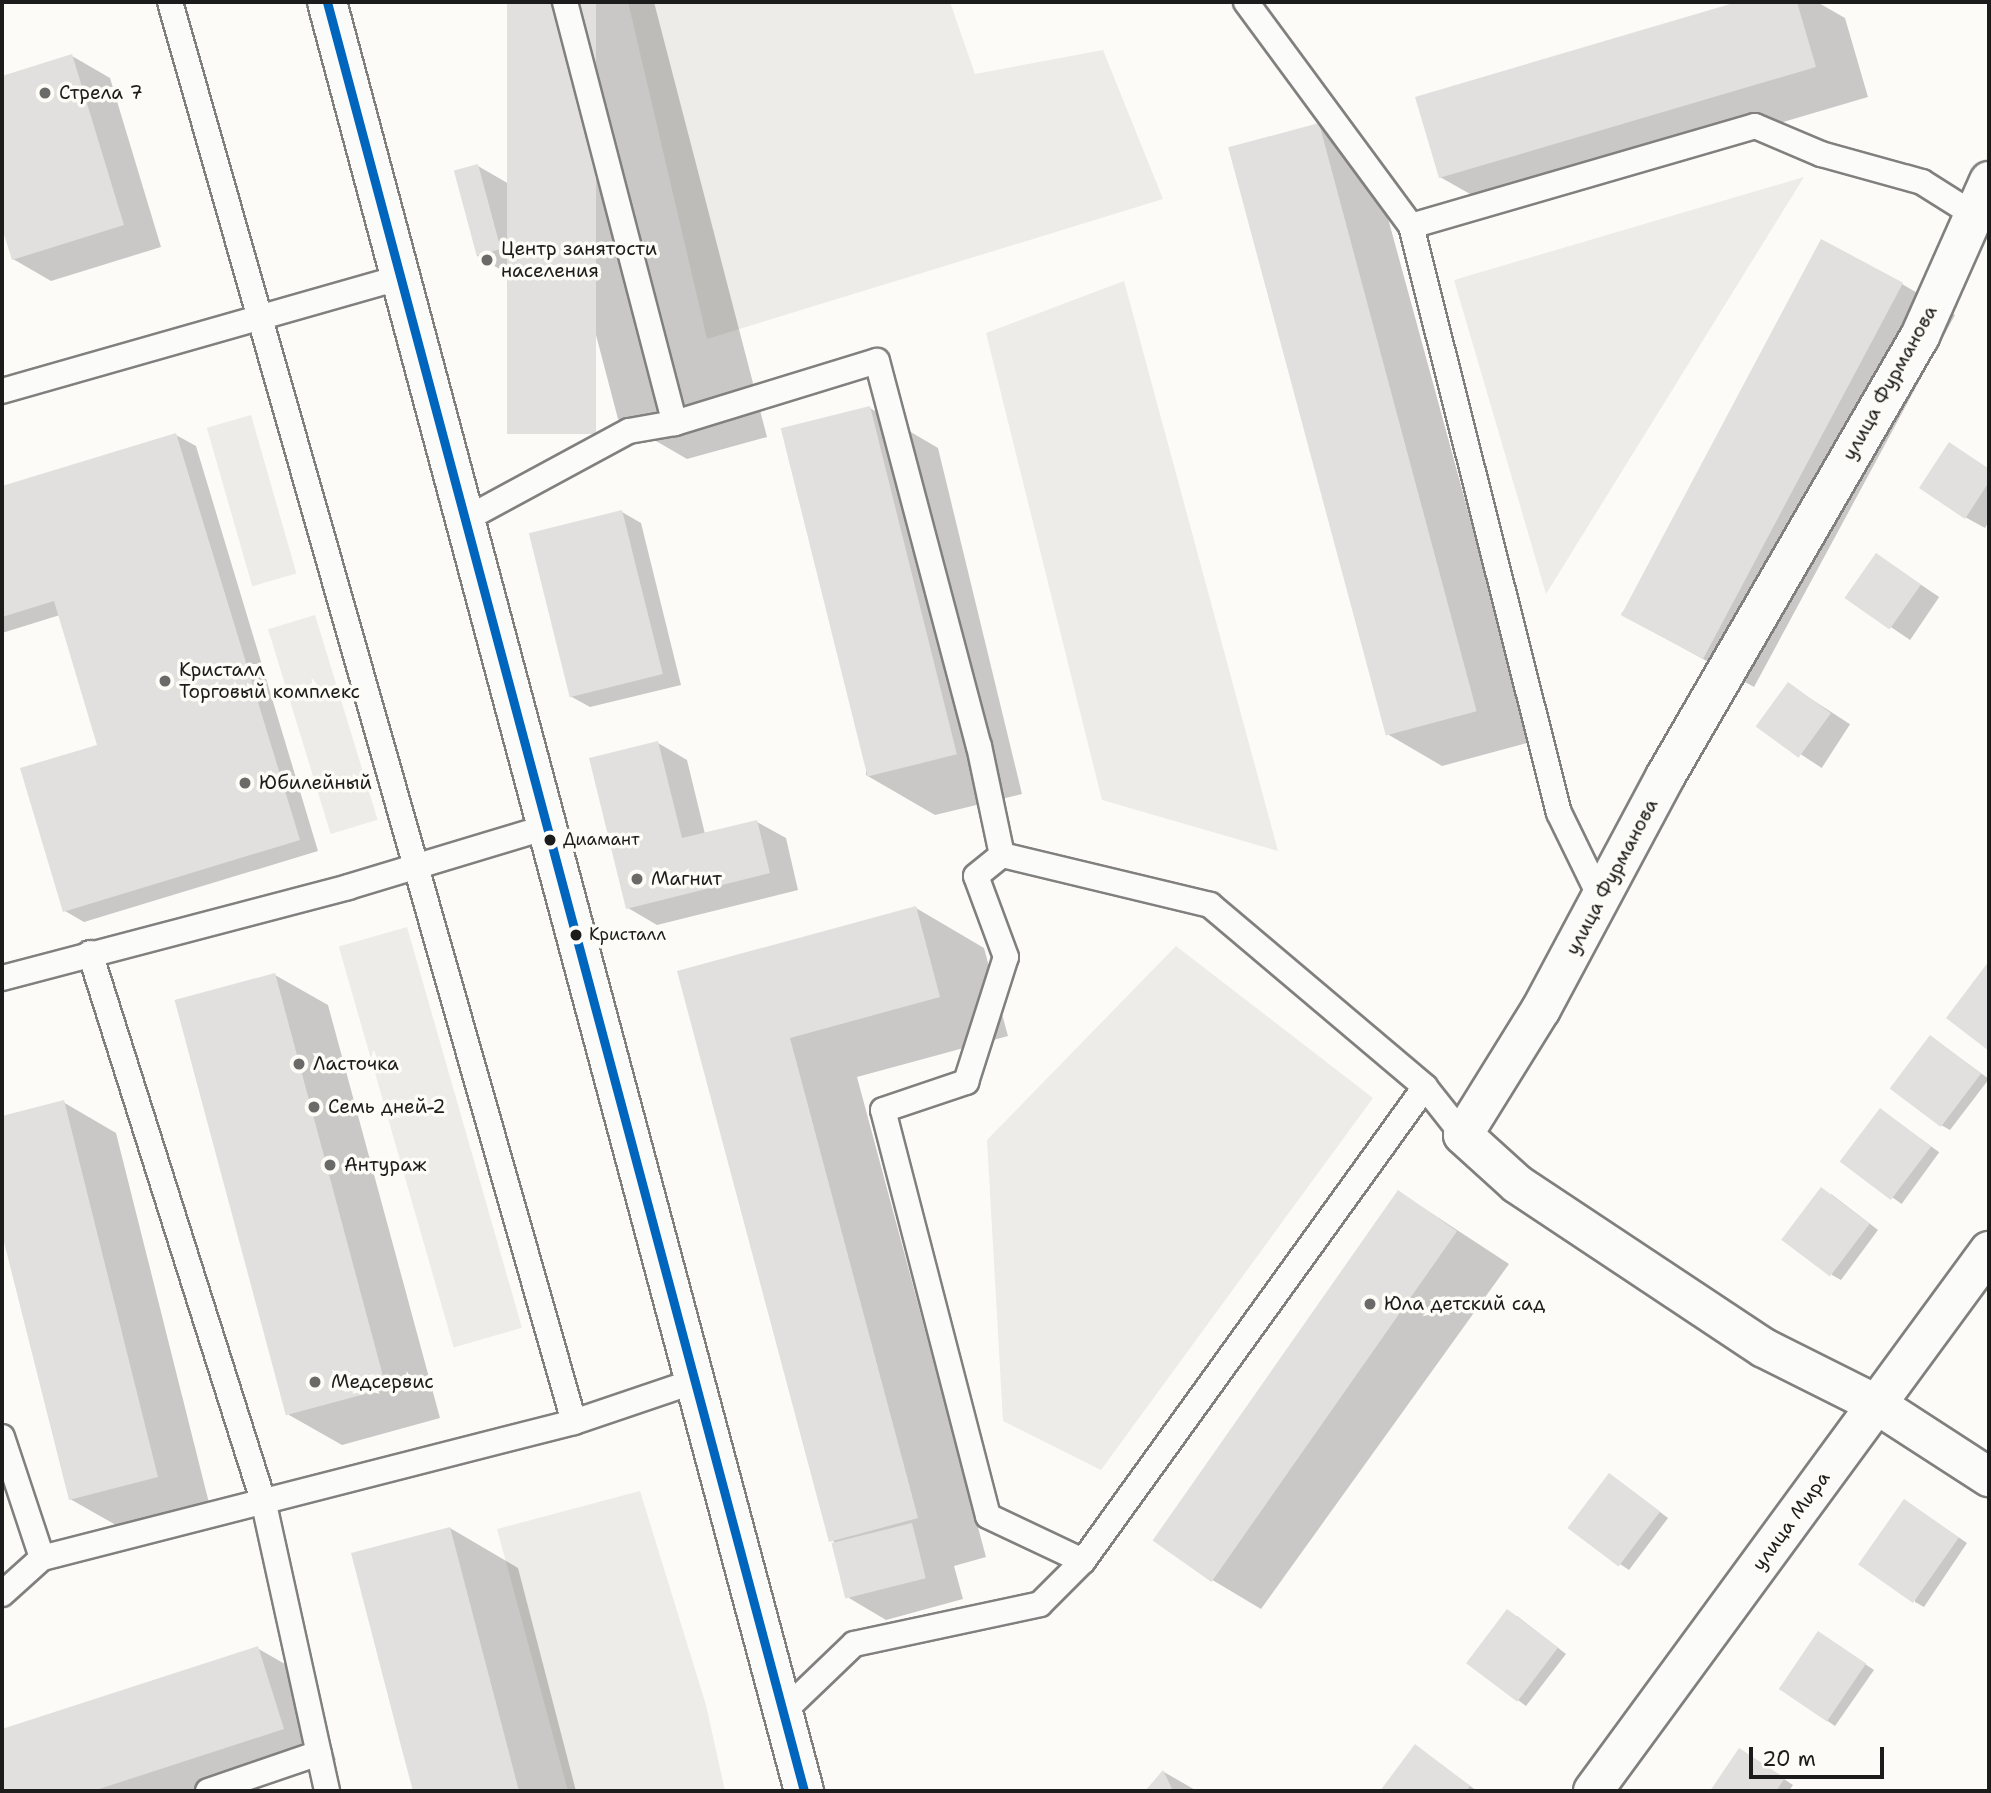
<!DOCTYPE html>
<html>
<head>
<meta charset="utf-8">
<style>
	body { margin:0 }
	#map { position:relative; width:1991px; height:1793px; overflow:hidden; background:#fcfbf8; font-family:"Shantell Sans",sans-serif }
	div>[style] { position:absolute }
	.green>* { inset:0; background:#edece8; transform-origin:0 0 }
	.shadow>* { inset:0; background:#0003; transform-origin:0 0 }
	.building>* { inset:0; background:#e1e0de; transform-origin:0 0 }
	.roads { filter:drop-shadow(2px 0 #81807f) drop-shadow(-2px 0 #81807f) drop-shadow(0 2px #81807f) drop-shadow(0 -2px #81807f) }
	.lane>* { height:24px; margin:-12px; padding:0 12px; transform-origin:12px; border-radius:12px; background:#fbfbf9 }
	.street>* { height:38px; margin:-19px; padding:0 19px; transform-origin:19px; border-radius:19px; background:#fbfbf9 }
	.secondary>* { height:38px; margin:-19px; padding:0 19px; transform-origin:19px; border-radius:19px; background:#fbfbf9 }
	.bus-1>* { height:9px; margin:-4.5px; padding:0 4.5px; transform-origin:4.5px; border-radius:4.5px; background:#0065bd }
	.dots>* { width:19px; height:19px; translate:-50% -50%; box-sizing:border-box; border:4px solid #fdfcf7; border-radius:50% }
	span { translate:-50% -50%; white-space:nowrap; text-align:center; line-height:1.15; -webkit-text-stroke:7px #fdfcf7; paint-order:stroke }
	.bus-label { font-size:17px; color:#1c1c1c }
	.left { translate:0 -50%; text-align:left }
	.poi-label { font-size:19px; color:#1c1c1c }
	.street-label { font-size:19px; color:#1c1c1c }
	.frame { position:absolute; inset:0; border:4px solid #1c1c1c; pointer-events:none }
	.scale { position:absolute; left:1749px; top:1747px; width:135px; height:32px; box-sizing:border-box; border:4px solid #1c1c1c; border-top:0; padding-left:9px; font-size:21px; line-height:24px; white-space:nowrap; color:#1c1c1c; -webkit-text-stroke:5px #fdfcf7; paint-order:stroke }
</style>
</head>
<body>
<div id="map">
	<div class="green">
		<i style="clip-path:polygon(628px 2px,950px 2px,975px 74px,1103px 50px,1163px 199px,707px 339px)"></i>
		<i style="clip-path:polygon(1804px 177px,1546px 594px,1454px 280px)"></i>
		<i style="clip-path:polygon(1124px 281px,1278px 851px,1102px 800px,986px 333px)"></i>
		<i style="left:251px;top:415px;width:165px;height:46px;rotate:74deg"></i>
		<i style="left:315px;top:615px;width:214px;height:49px;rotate:73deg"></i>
		<i style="left:407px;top:927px;width:417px;height:71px;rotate:74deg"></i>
		<i style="clip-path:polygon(1176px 946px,1373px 1098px,1101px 1470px,1003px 1421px,987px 1140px)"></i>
		<i style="clip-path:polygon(640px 1491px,706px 1705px,725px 1791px,568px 1791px,497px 1529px)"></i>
	</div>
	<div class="shadow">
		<i style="clip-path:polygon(509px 2px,654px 2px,767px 437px,687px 459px,618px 419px)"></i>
		<i style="clip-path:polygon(1743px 2px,1817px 2px,1845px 18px,1868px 97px,1493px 207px,1440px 177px,1417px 98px)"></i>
		<i style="clip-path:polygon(72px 56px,110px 78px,161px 247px,51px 281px,13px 259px,2px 222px,2px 78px)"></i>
		<i style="clip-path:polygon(1318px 125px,1371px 156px,1531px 742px,1442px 766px,1389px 735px)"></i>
		<i style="clip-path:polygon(478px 166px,516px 188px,539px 270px,515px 278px,477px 256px)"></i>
		<i style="clip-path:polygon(1902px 284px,1955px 315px,1754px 687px,1621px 614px)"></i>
		<i style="clip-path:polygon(870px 408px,938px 448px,1022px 794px,935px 815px,866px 775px)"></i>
		<i style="clip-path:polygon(176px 435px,196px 446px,318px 851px,84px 922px,65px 911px,99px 746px,60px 615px,2px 633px,2px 488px)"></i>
		<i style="clip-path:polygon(1950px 444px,1989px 469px,1989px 521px,1985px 528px,1965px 517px)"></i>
		<i style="clip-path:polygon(622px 512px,641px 523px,681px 685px,590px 707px,570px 696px)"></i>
		<i style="left:1877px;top:555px;width:75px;height:52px;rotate:34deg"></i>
		<i style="left:1788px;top:684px;width:74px;height:52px;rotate:33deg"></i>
		<i style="clip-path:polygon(658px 743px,687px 760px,705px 834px,757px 822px,786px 838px,798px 890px,657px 925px,628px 908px)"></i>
		<i style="clip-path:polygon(916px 908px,984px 948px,1008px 1036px,857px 1077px,986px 1557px,954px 1566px,963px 1599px,886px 1620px,849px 1598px,679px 972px)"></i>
		<i style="clip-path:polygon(275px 975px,328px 1005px,440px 1418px,342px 1445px,289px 1415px)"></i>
		<i style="clip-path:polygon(1931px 1037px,1989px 1079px,1950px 1130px,1941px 1125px)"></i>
		<i style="clip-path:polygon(63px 1102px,116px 1133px,210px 1507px,123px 1529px,70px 1499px,2px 1227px,2px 1118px)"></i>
		<i style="left:1881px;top:1110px;width:72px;height:64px;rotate:36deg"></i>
		<i style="clip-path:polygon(1399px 1192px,1509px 1264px,1261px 1609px,1209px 1578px)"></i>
		<i style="clip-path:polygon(1831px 1194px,1878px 1230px,1841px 1280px,1832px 1275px)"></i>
		<i style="clip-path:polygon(1619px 1481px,1668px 1518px,1629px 1570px,1620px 1564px)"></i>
		<i style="clip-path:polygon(1914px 1507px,1967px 1543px,1924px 1607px,1915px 1602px)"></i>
		<i style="clip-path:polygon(450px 1528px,518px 1568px,576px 1791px,415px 1791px,353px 1554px)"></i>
		<i style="clip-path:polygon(1517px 1616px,1566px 1654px,1526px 1706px,1468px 1663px)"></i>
		<i style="clip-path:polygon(1828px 1639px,1874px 1670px,1835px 1726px,1781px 1689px)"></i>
		<i style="clip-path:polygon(257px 1648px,311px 1679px,336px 1760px,238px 1791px,2px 1791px,2px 1731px)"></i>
		<i style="clip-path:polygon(1415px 1747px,1424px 1752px,1477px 1791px,1382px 1791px)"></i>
		<i style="clip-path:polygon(1740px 1750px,1793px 1785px,1789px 1791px,1712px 1791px)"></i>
		<i style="clip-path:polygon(1164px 1772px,1197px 1791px,1148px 1791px)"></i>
	</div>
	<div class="building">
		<i style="left:507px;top:2px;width:89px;height:432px"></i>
		<i style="clip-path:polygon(1737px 2px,1797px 2px,1816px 67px,1439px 178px,1415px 97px)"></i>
		<i style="clip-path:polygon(72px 54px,124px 225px,12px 260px,2px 228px,2px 76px)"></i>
		<i style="left:1319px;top:123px;width:609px;height:94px;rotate:75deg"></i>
		<i style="left:478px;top:164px;width:88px;height:25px;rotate:75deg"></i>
		<i style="left:1821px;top:239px;width:93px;height:426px;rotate:28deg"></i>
		<i style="left:870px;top:406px;width:359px;height:92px;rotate:76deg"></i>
		<i style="clip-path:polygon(176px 433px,300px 840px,63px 912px,20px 768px,97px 745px,54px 601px,2px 617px,2px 486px)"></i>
		<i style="clip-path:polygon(1949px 442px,1989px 469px,1989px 482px,1965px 519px,1919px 488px)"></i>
		<i style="left:622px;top:510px;width:169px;height:96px;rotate:76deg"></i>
		<i style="left:1876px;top:553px;width:55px;height:55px;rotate:35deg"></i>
		<i style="left:1788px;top:682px;width:53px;height:55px;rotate:36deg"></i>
		<i style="clip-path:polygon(658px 741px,682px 838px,757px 820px,770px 873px,626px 909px,589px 758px)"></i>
		<i style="clip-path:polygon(916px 906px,940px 997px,790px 1038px,918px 1518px,829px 1542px,677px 971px)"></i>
		<i style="clip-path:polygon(1989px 961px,1989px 1051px,1946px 1018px)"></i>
		<i style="left:275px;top:973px;width:430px;height:104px;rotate:75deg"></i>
		<i style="left:1930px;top:1035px;width:64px;height:67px;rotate:37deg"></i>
		<i style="clip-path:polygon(64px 1100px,158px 1477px,69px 1500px,2px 1234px,2px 1116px)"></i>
		<i style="left:1880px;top:1108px;width:64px;height:67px;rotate:37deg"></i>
		<i style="left:1821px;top:1187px;width:61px;height:66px;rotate:37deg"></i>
		<i style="left:1398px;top:1190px;width:72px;height:428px;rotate:35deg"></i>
		<i style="left:1609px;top:1473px;width:64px;height:69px;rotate:37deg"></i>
		<i style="left:1904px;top:1499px;width:67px;height:80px;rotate:35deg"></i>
		<i style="left:912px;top:1523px;width:57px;height:83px;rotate:76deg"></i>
		<i style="clip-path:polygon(450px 1527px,519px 1791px,413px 1791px,402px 1750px,351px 1553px)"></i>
		<i style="left:1507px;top:1609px;width:64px;height:68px;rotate:37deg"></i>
		<i style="left:1818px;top:1631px;width:58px;height:70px;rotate:34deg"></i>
		<i style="clip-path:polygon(258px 1646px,284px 1729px,93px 1791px,2px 1791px,2px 1729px)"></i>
		<i style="clip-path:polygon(1415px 1744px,1470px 1786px,1466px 1791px,1380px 1791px)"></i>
		<i style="clip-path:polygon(1739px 1748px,1785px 1778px,1776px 1791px,1710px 1791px)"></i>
		<i style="clip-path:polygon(1163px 1770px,1173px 1791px,1145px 1791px)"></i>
	</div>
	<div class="roads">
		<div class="lane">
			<i style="left:170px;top:2px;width:1476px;rotate:74.12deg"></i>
			<i style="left:565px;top:2px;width:435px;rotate:75.4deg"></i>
			<i style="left:1246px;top:2px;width:278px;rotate:53.6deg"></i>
			<i style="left:2px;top:391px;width:415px;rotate:-15.9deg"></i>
			<i style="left:466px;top:519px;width:185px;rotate:-28.4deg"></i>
			<i style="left:629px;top:431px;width:47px;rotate:-9.9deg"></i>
			<i style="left:675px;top:423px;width:211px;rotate:-17.1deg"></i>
			<i style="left:877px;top:361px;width:398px;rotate:75.2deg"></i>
			<i style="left:979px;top:746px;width:111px;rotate:78.1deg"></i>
			<i style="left:1002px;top:855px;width:214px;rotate:13.5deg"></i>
			<i style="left:1210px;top:905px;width:282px;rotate:40.2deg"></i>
			<i style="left:1425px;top:1087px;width:61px;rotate:51.6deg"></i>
			<i style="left:1602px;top:901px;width:98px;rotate:-116deg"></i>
			<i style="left:1559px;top:813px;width:605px;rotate:-104.15deg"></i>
			<i style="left:1411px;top:226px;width:358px;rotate:-16.2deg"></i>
			<i style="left:1755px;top:126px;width:72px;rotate:23deg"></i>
			<i style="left:1821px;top:154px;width:105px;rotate:15.5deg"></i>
			<i style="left:1922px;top:182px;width:64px;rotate:32.2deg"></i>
			<i style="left:90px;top:953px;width:578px;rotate:72.47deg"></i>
			<i style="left:264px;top:1504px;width:294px;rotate:77.6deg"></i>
			<i style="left:2px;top:978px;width:358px;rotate:-14.7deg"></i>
			<i style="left:348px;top:887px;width:208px;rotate:-16.8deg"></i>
			<i style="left:2px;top:1437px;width:127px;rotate:71.7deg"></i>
			<i style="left:42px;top:1558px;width:549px;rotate:-14.34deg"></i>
			<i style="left:574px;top:1422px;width:131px;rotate:-18.7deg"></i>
			<i style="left:1083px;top:1561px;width:584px;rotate:-54.19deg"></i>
			<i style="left:2px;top:1594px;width:54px;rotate:-42deg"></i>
			<i style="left:783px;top:1712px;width:98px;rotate:-43.8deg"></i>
			<i style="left:854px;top:1644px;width:190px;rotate:-12.1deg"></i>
			<i style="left:1040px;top:1604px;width:61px;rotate:-45deg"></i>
			<i style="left:1083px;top:1561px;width:105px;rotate:-154.7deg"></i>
			<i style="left:988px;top:1516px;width:419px;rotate:-104.5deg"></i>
			<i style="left:883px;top:1110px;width:88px;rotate:-18.6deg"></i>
			<i style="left:966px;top:1082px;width:131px;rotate:-72.3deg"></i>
			<i style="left:1006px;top:957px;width:86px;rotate:-110.3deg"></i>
			<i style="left:976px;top:876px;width:33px;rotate:-39deg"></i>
			<i style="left:208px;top:1791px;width:117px;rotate:-18.9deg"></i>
		</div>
		<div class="street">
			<i style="left:1989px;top:181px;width:170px;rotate:114deg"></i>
			<i style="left:1920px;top:336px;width:509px;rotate:120.04deg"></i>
			<i style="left:1665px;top:777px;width:263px;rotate:118.1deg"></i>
			<i style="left:1541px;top:1009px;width:148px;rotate:121.8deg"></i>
			<i style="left:1463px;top:1135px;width:73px;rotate:42.2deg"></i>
			<i style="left:1517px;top:1184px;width:296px;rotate:33.6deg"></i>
			<i style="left:1764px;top:1348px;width:125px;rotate:26.6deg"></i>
			<i style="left:1876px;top:1404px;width:135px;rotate:32.9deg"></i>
		</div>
		<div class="secondary">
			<i style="left:327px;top:2px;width:1851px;rotate:75.07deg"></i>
			<i style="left:1593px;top:1791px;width:670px;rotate:-53.75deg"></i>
		</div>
	</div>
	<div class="bus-1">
		<i style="left:327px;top:2px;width:1851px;rotate:75.07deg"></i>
	</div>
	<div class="dots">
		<i style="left:45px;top:93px;background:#6a6a69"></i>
		<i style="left:487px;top:260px;background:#6a6a69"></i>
		<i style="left:165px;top:681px;background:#6a6a69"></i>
		<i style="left:245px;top:783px;background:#6a6a69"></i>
		<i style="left:550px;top:840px;background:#1c1c1c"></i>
		<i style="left:637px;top:879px;background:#6a6a69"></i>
		<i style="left:576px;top:935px;background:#1c1c1c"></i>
		<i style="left:299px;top:1064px;background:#6a6a69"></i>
		<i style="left:314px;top:1107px;background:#6a6a69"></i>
		<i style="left:330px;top:1165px;background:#6a6a69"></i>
		<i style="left:1370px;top:1304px;background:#6a6a69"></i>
		<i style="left:315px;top:1382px;background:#6a6a69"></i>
	</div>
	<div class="bus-label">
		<span class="left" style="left:563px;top:840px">Диамант</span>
		<span class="left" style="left:589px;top:935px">Кристалл</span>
	</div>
	<div class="poi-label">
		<span class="left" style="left:59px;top:93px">Стрела 7</span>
		<span class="left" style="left:501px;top:260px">Центр занятости<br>населения</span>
		<span class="left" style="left:179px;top:681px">Кристалл<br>Торговый комплекс</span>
		<span class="left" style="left:259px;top:783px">Юбилейный</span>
		<span class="left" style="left:651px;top:879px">Магнит</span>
		<span class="left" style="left:313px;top:1064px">Ласточка</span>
		<span class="left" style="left:328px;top:1107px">Семь дней-2</span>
		<span class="left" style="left:344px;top:1165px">Антураж</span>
		<span class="left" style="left:1384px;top:1304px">Юла детский сад</span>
		<span class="left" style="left:331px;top:1382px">Медсервис</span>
	</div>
	<div class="street-label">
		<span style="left:1890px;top:383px;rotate:-61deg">улица Фурманова</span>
		<span style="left:1612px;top:877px;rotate:-62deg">улица Фурманова</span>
		<span style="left:1791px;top:1521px;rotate:-54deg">улица Мира</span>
	</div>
	<div class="frame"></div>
	<div class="scale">20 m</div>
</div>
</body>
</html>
